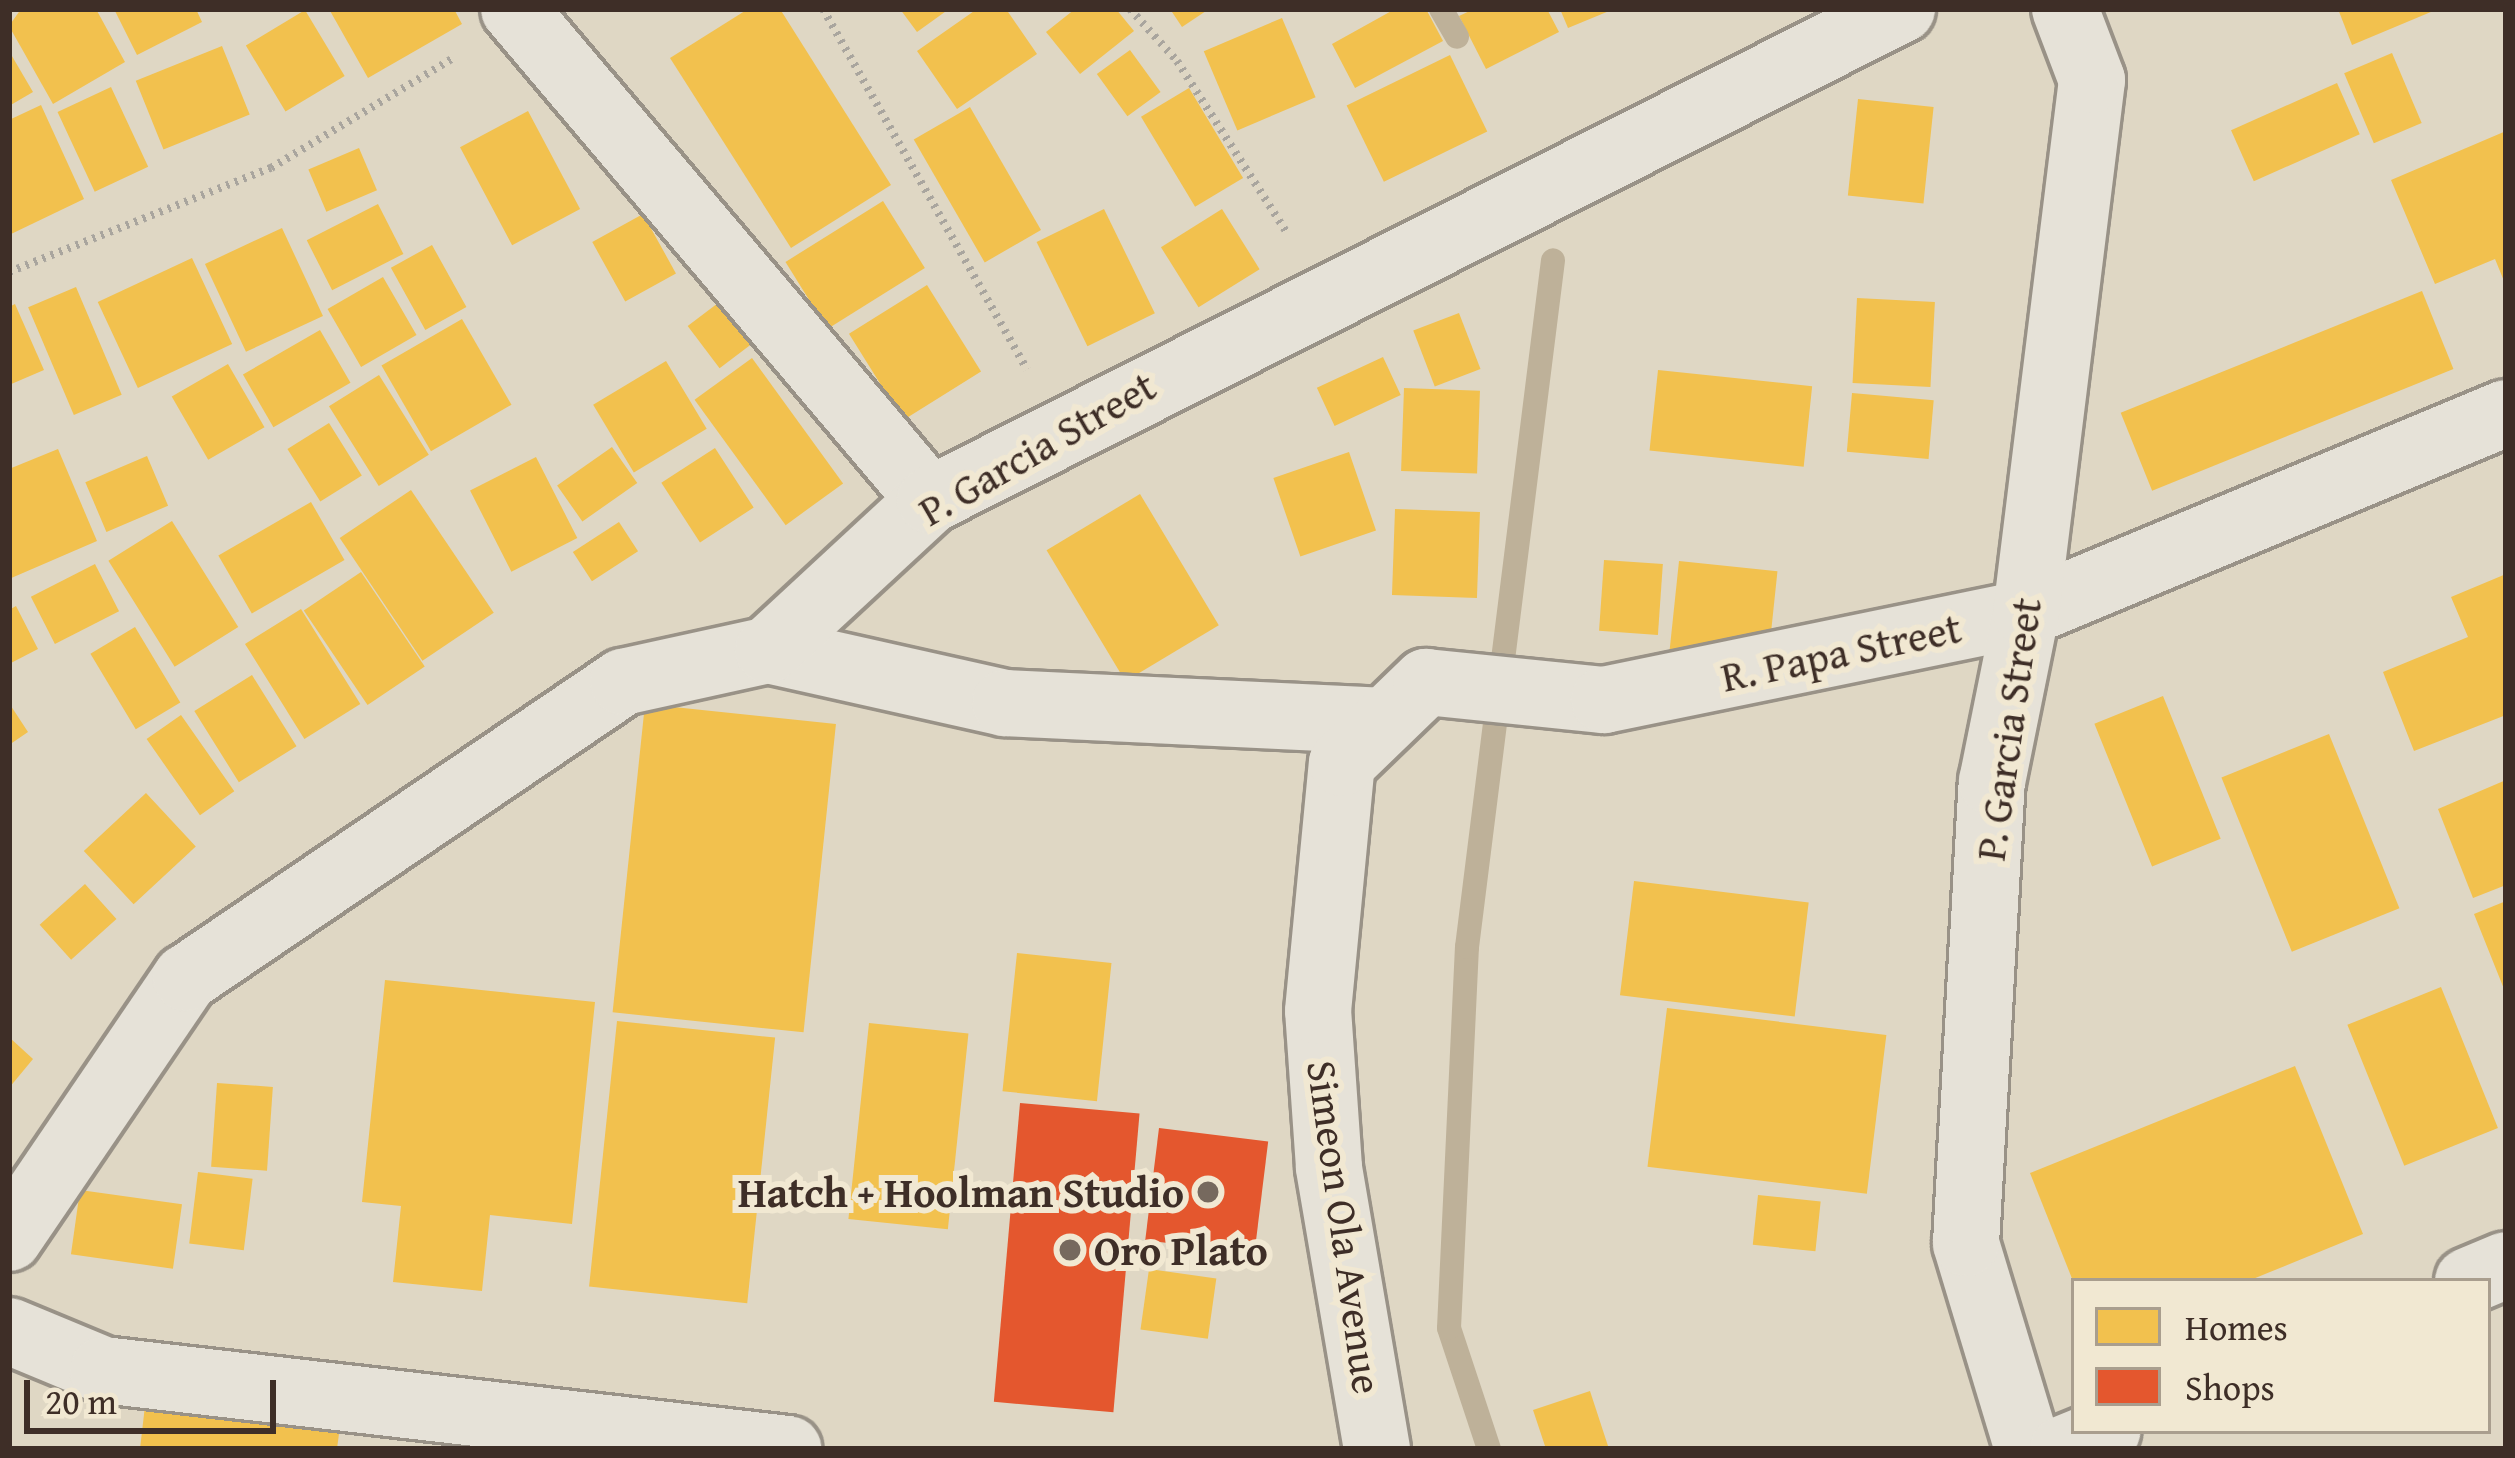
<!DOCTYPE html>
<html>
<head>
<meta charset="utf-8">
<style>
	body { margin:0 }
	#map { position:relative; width:2515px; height:1458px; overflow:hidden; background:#dfd7c4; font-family:"Gentium Book Plus",serif }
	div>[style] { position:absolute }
	.homes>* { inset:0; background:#f2c14e; transform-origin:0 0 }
	.shops>* { inset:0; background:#e4572e; transform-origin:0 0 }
	.stream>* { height:24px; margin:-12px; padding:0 12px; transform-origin:12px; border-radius:12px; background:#beb199 }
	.path>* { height:8px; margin-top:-4px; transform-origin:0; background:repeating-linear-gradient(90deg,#a9a59e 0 3px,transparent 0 9px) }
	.roads { filter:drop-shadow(3px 0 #999287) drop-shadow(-3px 0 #999287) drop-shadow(0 3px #999287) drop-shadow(0 -3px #999287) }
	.minor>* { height:66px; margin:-33px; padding:0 33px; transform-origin:33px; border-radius:33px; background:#e6e2d8 }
	.dots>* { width:33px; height:33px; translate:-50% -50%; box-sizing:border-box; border:6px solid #f1e8d2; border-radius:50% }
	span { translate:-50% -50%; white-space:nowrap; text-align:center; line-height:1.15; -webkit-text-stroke:12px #f1e8d2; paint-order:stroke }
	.street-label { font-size:42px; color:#3e2e27 }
	.poi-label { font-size:42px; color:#3e2e27; font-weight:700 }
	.right { translate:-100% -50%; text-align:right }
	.left { translate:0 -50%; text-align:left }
	.frame { position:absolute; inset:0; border:12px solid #3e2e27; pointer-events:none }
	.legend { position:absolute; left:2071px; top:1278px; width:420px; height:156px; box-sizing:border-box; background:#f1e8d2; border:3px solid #a99e8e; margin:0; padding:15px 21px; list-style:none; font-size:36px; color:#3e2e27 }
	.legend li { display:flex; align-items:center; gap:24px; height:60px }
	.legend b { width:60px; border:3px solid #a99e8e }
	.scale { position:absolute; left:24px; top:1380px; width:252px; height:54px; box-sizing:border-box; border:6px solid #3e2e27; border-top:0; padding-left:15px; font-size:36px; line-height:42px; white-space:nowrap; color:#3e2e27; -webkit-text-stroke:9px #f1e8d2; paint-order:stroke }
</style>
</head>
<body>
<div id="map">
	<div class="homes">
		<i style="clip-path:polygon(21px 9px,96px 9px,125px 62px,53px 104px,9px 26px)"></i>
		<i style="clip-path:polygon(114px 9px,196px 9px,202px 22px,137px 55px)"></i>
		<i style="clip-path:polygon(329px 9px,454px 9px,462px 24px,368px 78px)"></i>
		<i style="clip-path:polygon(748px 9px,780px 9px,891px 185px,791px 248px,670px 58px)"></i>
		<i style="clip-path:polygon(900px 9px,949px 9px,917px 32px)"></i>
		<i style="clip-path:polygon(977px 9px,1006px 9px,1037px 54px,957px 109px,917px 51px)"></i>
		<i style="clip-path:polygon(1075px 9px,1116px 9px,1134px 31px,1080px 74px,1046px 32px)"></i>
		<i style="clip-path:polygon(1170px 9px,1209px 9px,1182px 27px)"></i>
		<i style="clip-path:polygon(1395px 9px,1426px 9px,1443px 41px,1355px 88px,1332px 44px)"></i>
		<i style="clip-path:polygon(1474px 9px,1547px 9px,1559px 32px,1486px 69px,1459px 16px)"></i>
		<i style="clip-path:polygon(1560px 9px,1614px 9px,1568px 28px)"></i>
		<i style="clip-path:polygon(2338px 9px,2438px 9px,2352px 45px)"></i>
		<i style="left:305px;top:10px;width:77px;height:69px;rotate:59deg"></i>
		<i style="left:1282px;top:18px;width:86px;height:85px;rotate:67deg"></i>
		<i style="left:222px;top:46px;width:74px;height:93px;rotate:68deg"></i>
		<i style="left:1130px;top:50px;width:52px;height:41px;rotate:54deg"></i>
		<i style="clip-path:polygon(9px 51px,33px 92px,9px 106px)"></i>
		<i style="left:2392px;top:53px;width:76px;height:52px;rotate:67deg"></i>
		<i style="left:1450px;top:55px;width:85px;height:115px;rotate:64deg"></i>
		<i style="left:2337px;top:83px;width:56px;height:116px;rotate:66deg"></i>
		<i style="left:111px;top:87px;width:88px;height:59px;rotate:65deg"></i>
		<i style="left:1189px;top:88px;width:105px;height:56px;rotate:59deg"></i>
		<i style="left:1858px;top:99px;width:76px;height:97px;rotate:6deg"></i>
		<i style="clip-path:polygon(41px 105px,84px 199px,9px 235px,9px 120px)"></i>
		<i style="left:970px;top:107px;width:142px;height:65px;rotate:60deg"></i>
		<i style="left:528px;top:111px;width:111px;height:77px;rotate:62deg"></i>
		<i style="clip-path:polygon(2506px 131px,2506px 286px,2495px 259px,2435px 284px,2391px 180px)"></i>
		<i style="left:359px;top:148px;width:46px;height:55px;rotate:67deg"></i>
		<i style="left:883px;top:201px;width:79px;height:115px;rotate:58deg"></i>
		<i style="left:378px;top:204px;width:56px;height:80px;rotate:63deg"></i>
		<i style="left:1104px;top:209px;width:116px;height:75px;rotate:64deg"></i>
		<i style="left:1222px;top:209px;width:71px;height:72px;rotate:58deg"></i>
		<i style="left:643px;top:214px;width:68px;height:58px;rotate:61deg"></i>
		<i style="left:282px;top:228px;width:97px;height:85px;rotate:65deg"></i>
		<i style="left:432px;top:245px;width:71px;height:47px;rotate:61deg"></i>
		<i style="left:192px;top:258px;width:95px;height:104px;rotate:65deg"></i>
		<i style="left:383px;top:277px;width:67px;height:64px;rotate:60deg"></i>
		<i style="left:927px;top:285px;width:102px;height:92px;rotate:58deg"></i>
		<i style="left:76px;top:287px;width:117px;height:52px;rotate:67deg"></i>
		<i style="left:2422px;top:291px;width:84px;height:325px;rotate:68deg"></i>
		<i style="left:730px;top:294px;width:53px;height:53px;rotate:53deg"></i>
		<i style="left:1857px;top:298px;width:78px;height:85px;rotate:3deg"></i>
		<i style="clip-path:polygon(15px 304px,44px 370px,9px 385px,9px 307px)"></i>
		<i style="left:1459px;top:313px;width:60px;height:49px;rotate:69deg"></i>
		<i style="left:462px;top:319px;width:99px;height:93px;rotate:60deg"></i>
		<i style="left:320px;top:330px;width:61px;height:89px;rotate:60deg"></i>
		<i style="left:1383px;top:357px;width:42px;height:73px;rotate:65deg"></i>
		<i style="left:752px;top:358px;width:155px;height:71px;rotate:54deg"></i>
		<i style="left:666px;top:361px;width:79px;height:85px;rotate:59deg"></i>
		<i style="left:228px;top:364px;width:73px;height:65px;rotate:60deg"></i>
		<i style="left:1658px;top:370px;width:155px;height:81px;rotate:6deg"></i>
		<i style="left:379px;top:375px;width:94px;height:59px;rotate:58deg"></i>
		<i style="left:1404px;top:388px;width:76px;height:83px;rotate:2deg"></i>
		<i style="left:1852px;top:393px;width:82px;height:59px;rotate:5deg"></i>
		<i style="left:329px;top:423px;width:62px;height:49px;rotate:58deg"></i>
		<i style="left:612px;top:447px;width:44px;height:67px;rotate:55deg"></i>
		<i style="left:715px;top:448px;width:71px;height:64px;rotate:57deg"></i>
		<i style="clip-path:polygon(58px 449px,97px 541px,9px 579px,9px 469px)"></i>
		<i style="left:1349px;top:452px;width:83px;height:80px;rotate:71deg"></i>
		<i style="left:147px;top:456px;width:54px;height:67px;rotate:67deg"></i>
		<i style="left:536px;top:457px;width:91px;height:74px;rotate:63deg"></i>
		<i style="left:411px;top:490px;width:148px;height:86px;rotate:56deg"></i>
		<i style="left:1140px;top:494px;width:153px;height:109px;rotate:59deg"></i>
		<i style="left:311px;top:502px;width:67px;height:107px;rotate:60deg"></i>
		<i style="left:1395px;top:509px;width:85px;height:86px;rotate:2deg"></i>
		<i style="left:172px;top:521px;width:125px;height:75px;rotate:58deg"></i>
		<i style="left:619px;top:522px;width:35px;height:55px;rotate:57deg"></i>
		<i style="left:1604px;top:560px;width:59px;height:71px;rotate:4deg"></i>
		<i style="left:1679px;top:561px;width:99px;height:90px;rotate:6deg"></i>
		<i style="left:95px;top:564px;width:53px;height:72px;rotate:63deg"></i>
		<i style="left:361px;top:572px;width:114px;height:69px;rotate:56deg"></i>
		<i style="clip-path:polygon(2506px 574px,2506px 715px,2414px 751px,2383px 672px,2468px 637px,2451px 597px)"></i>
		<i style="clip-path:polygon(16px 606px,38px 649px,9px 664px,9px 610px)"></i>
		<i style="left:301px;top:609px;width:112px;height:66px;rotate:58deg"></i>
		<i style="left:135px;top:627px;width:88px;height:52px;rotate:59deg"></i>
		<i style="left:252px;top:675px;width:84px;height:68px;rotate:58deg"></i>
		<i style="left:2163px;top:696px;width:154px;height:74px;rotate:68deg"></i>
		<i style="clip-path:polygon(9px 703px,28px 732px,9px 745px)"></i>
		<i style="left:645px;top:704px;width:192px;height:310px;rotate:6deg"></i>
		<i style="left:181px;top:715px;width:93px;height:42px;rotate:55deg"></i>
		<i style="left:2329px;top:734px;width:188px;height:116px;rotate:68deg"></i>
		<i style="clip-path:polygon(2506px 780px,2506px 885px,2473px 898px,2438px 809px)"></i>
		<i style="left:146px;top:793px;width:73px;height:85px;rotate:47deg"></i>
		<i style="left:1634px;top:881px;width:176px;height:115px;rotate:7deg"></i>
		<i style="left:85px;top:884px;width:47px;height:61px;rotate:48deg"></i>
		<i style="clip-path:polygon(2506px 901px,2506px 994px,2474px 914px)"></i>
		<i style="left:1017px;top:953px;width:95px;height:139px;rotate:6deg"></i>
		<i style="clip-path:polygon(385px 980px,595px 1002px,572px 1224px,490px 1215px,482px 1291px,393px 1282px,401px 1206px,362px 1202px)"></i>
		<i style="left:2441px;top:987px;width:152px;height:101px;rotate:68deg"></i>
		<i style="left:1667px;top:1008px;width:221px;height:160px;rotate:7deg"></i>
		<i style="left:617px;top:1021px;width:159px;height:267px;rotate:6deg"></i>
		<i style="left:869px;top:1023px;width:100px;height:197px;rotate:6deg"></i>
		<i style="clip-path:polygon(9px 1037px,33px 1059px,9px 1088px)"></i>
		<i style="clip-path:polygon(2295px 1066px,2363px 1234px,2248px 1281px,2073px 1281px,2030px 1173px)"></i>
		<i style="left:217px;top:1083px;width:56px;height:84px;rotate:4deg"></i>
		<i style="left:198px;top:1172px;width:55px;height:72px;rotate:7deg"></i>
		<i style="left:80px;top:1190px;width:103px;height:65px;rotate:8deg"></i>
		<i style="left:1758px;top:1195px;width:63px;height:50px;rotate:6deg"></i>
		<i style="left:1149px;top:1269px;width:68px;height:61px;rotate:8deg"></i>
		<i style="clip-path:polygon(1590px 1391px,1609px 1449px,1546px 1449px,1533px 1410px)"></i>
		<i style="clip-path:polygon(146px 1397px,341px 1418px,337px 1449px,140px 1449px)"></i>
	</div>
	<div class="shops">
		<i style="left:1020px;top:1103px;width:120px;height:300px;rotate:5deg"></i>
		<i style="left:1159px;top:1128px;width:110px;height:113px;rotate:7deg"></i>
	</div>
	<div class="stream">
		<i style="left:1441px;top:9px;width:32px;rotate:60deg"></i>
		<i style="left:1489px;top:1449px;width:127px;rotate:-108.3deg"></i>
		<i style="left:1449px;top:1328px;width:381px;rotate:-87.3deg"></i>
		<i style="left:1467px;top:947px;width:692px;rotate:-82.86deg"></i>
	</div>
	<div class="path">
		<i style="left:823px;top:9px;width:414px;rotate:60.5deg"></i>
		<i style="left:1130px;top:9px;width:70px;rotate:47.9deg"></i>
		<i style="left:1177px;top:61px;width:204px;rotate:57.4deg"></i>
		<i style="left:9px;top:272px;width:282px;rotate:-21.7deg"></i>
		<i style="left:271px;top:168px;width:215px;rotate:-31.1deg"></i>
	</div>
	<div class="roads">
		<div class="minor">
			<i style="left:514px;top:9px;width:644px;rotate:49.73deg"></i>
			<i style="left:768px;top:650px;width:243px;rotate:12.6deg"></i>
			<i style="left:1005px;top:703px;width:380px;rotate:2.7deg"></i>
			<i style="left:9px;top:1238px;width:315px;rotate:-55.8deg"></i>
			<i style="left:186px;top:978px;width:528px;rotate:-34.11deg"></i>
			<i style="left:623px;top:682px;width:148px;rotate:-12.4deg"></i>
			<i style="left:768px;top:650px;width:221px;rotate:-42.8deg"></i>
			<i style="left:930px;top:500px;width:1089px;rotate:-26.8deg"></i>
			<i style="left:2468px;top:1281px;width:41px;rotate:-22.8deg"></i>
			<i style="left:9px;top:1331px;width:102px;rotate:22.5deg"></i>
			<i style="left:103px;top:1370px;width:690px;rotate:6.58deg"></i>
			<i style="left:1377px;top:1449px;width:286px;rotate:-99.7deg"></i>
			<i style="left:1329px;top:1167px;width:156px;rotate:-94deg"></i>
			<i style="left:1318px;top:1011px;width:249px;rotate:-84.5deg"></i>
			<i style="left:1342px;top:763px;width:117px;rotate:-44deg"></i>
			<i style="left:1426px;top:682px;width:179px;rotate:5.8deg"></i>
			<i style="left:1604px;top:700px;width:431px;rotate:-11.6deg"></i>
			<i style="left:2026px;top:613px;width:520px;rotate:-22.62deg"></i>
			<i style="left:2028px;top:1449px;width:215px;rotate:-106.8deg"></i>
			<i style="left:1966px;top:1243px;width:462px;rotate:-86.8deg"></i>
			<i style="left:1992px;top:782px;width:172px;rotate:-78.6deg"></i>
			<i style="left:2026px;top:613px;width:537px;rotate:-82.94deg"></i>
			<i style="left:2092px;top:80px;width:76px;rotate:-110.8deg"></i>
			<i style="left:2063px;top:1449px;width:48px;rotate:-22.2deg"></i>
		</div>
	</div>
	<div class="dots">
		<i style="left:1208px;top:1192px;background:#76695e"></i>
		<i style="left:1070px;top:1250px;background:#76695e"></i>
	</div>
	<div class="street-label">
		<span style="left:1037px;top:448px;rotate:-30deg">P. Garcia Street</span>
		<span style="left:1841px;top:652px;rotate:-12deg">R. Papa Street</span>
		<span style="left:2008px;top:729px;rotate:-82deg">P. Garcia Street</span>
		<span style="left:1345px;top:1227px;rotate:82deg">Simeon Ola Avenue</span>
	</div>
	<div class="poi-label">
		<span class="right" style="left:1184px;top:1192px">Hatch + Hoolman Studio</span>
		<span class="left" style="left:1094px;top:1250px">Oro Plato</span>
	</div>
	<div class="frame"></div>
	<ul class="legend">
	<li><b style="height:33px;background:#f2c14e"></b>Homes</li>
	<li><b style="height:33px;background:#e4572e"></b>Shops</li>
	</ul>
	<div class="scale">20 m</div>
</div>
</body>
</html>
